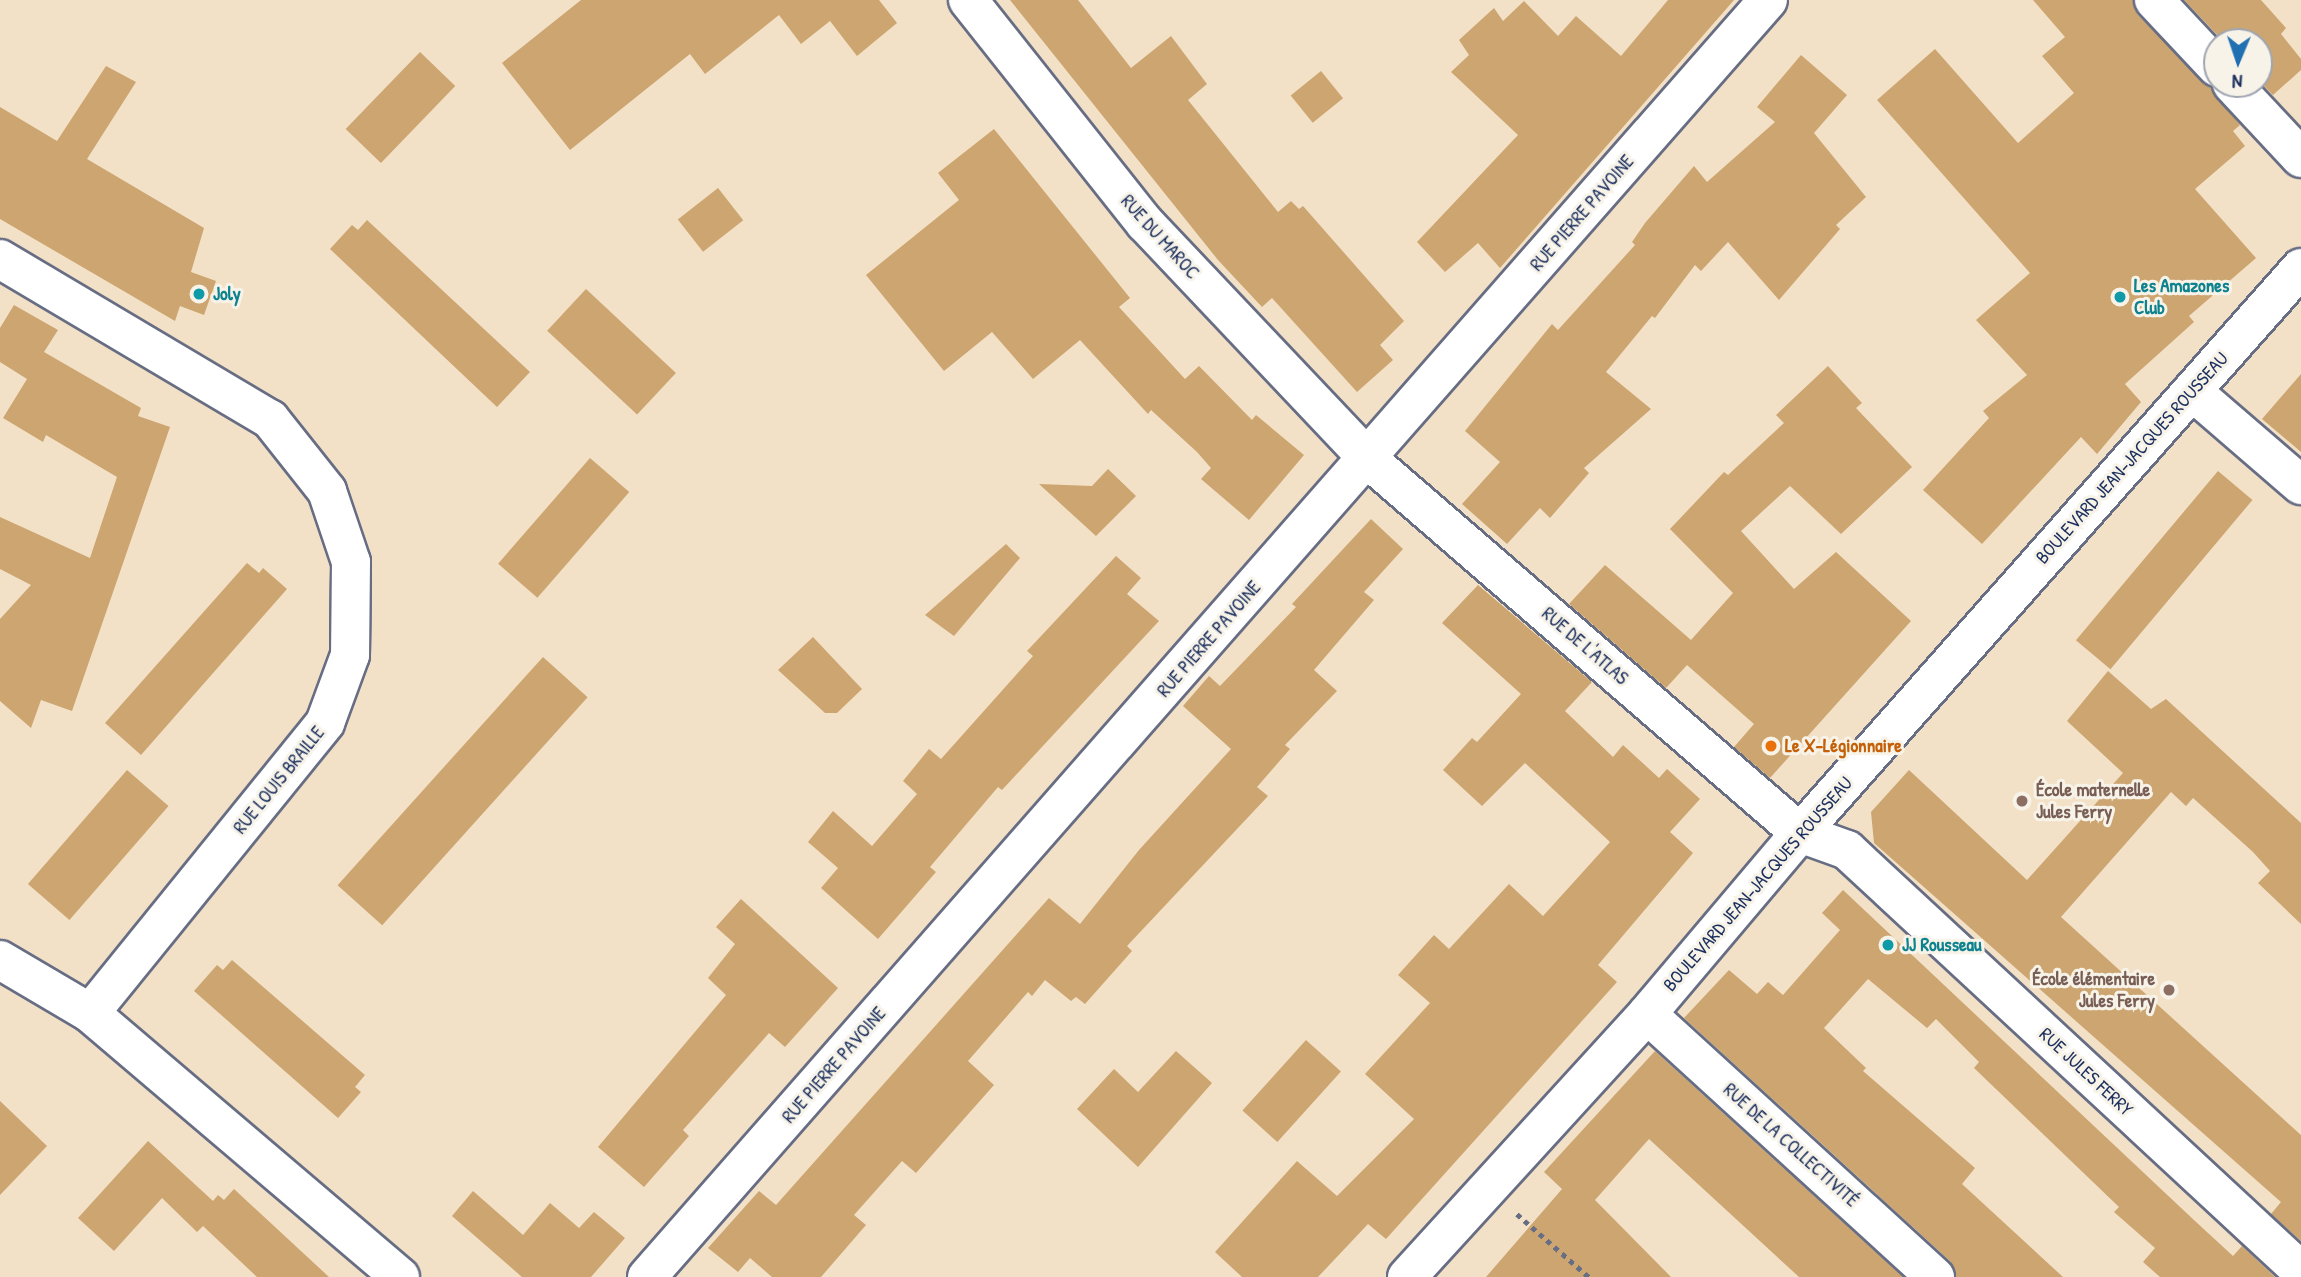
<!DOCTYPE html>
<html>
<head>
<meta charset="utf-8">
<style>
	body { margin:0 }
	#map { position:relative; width:2301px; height:1277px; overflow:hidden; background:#f3e1c7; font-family:"Patrick Hand",sans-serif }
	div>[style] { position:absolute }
	.building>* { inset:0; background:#cca570; transform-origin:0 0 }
	.path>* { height:4.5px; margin-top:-2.25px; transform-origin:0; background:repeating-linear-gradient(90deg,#676d83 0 5px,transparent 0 10px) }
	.roads { filter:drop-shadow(2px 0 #676d83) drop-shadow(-2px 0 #676d83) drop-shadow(0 2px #676d83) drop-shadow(0 -2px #676d83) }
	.minor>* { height:38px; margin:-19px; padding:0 19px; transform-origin:19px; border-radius:19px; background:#fff }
	.dots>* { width:19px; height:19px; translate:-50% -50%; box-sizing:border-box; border:4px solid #f7f3e8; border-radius:50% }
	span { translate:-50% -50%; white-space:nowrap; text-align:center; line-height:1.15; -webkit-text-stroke:6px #f7f3e8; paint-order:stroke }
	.street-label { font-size:19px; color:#1b2f5e }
	.culture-label { font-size:19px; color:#0d838f; font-weight:700 }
	.left { translate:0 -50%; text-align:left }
	.food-label { font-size:19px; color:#c56008; font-weight:700 }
	.education-label { font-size:19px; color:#785e54; font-weight:700 }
	.right { translate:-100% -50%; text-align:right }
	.north { position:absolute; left:2203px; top:28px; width:70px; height:70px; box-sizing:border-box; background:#f7f3e8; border:2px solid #9fa5b1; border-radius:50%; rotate:182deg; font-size:19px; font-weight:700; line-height:28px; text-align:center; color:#1b2f5e }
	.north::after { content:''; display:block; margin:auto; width:24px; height:32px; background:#1f6fb2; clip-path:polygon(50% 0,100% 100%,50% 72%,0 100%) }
</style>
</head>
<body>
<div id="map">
	<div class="building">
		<i style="clip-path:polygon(581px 0,879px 0,897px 23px,857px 56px,830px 21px,801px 44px,779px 15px,705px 74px,690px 54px,570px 150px,502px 63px)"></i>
		<i style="clip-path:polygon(1010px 0,1078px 0,1131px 68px,1171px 36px,1207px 84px,1188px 100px,1278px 212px,1291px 201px,1299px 209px,1303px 206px,1404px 321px,1380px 345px,1393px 360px,1357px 392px,1272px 298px,1262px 307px,1218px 260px)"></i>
		<i style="clip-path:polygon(1668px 0,1734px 0,1500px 268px,1478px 243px,1445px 272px,1417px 242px,1518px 135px,1451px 72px,1469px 55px,1459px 40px,1494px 8px,1503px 21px,1524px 1px,1558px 36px,1576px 16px,1621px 56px)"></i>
		<i style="clip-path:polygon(2033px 0,2133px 0,2138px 15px,2211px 88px,2240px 125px,2233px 131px,2245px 146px,2195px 189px,2256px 258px,2189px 316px,2194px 322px,2125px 384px,2141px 402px,2097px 454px,2081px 437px,1982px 544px,1923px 490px,1989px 418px,1983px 411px,2027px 375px,1976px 320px,2030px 273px,1877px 100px,1935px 49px,2018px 143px,2074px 93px,2042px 56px,2065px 37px)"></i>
		<i style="clip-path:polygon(2184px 0,2261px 0,2286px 28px,2281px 34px,2301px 59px,2301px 70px,2273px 95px,2259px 81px,2259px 42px,2224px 42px)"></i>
		<i style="left:420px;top:52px;width:49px;height:107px;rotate:44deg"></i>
		<i style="clip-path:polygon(1801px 55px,1847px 95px,1814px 133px,1866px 197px,1836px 225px,1840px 229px,1779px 300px,1728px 242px,1701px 271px,1695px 265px,1655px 318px,1652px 316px,1606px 372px,1651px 409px,1584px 468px,1589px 473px,1550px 518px,1540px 508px,1507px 544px,1462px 504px,1500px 462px,1465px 431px,1552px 324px,1558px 330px,1635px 245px,1632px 242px,1645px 223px,1694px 166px,1707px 182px,1775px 122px,1757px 107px)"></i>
		<i style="clip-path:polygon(106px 66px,136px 82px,87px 159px,204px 228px,191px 272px,216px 281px,204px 315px,180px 306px,175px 321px,0 219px,0 107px,57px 141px)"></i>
		<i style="left:1321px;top:71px;width:35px;height:39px;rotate:51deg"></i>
		<i style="clip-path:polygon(994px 129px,1130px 298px,1119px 307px,1185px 379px,1199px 366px,1252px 420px,1256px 415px,1304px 455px,1249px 520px,1201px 479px,1211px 468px,1197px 452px,1151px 410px,1148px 414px,1080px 340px,1033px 379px,992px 332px,944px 371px,866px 275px,959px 200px,938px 173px)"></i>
		<i style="left:718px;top:188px;width:41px;height:51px;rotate:52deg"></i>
		<i style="clip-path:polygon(367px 220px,530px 372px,497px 407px,330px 249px,352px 225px,358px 230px)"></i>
		<i style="left:586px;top:289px;width:123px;height:57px;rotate:43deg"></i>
		<i style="clip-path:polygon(14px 305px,58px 330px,44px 352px,141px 408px,138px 416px,170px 427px,72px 711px,41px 700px,31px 728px,0 701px,0 619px,31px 585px,0 569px,0 517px,90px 558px,117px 477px,46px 435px,43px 442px,3px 418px,27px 379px,0 362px,0 328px)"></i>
		<i style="clip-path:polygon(1828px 366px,1862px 403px,1856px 408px,1912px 467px,1841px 534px,1790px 486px,1741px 531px,1794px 589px,1836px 552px,1911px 621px,1770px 778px,1734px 747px,1754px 724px,1687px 665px,1666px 688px,1569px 604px,1605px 565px,1691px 640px,1733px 593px,1670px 529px,1724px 472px,1728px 475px,1784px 423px,1776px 415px)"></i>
		<i style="clip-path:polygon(2301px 374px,2301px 452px,2262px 419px)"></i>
		<i style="left:590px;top:458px;width:52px;height:140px;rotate:41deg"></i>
		<i style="clip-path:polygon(1108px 469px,1136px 496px,1096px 536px,1039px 484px,1092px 486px)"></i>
		<i style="left:2218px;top:471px;width:45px;height:221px;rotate:40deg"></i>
		<i style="clip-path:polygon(1371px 519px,1403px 549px,1364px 592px,1374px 600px,1314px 670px,1337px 691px,1285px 745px,1290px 749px,1257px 787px,1268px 796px,1127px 946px,1132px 951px,1085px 1004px,1076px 997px,1071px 1001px,1045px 980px,1032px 996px,1028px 992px,968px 1061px,994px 1085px,916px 1173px,902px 1161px,854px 1215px,866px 1225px,821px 1277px,772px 1277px,750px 1258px,738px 1272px,708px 1248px,759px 1191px,776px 1205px,1049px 898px,1080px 924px,1139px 850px,1231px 749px,1183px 706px,1209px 676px,1220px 686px,1296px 607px,1292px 604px)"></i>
		<i style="clip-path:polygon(1006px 544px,1020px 558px,954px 636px,925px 615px)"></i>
		<i style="clip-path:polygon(1116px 556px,1141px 578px,1127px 594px,1159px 621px,1002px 790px,998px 787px,930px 867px,936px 872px,878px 939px,821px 888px,838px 868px,808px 842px,833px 811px,872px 846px,917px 794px,903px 781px,929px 749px,941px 759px,1033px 656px,1027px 651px)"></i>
		<i style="clip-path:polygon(247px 563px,259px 573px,263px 568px,287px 589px,141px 755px,105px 723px)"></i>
		<i style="clip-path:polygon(1478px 585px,1592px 682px,1565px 711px,1613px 757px,1623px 745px,1659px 778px,1667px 769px,1700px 799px,1670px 832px,1693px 853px,1598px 965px,1617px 982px,1386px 1239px,1368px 1224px,1318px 1277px,1242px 1277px,1215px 1252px,1297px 1161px,1337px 1196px,1414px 1119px,1365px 1074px,1430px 1003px,1398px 975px,1434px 935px,1449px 949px,1509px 884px,1543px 916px,1610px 842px,1525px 763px,1482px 806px,1443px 770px,1472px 738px,1477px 742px,1521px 694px,1442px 623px)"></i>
		<i style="clip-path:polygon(813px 637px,862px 689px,837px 713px,825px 713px,778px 670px)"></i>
		<i style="left:543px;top:657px;width:60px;height:307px;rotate:42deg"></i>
		<i style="clip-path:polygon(2108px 671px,2151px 709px,2166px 699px,2301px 823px,2301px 924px,2258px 883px,2270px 871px,2253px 852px,2193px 798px,2186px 806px,2171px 792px,2061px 917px,2301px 1135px,2301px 1241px,2271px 1214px,2281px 1202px,1874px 843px,1871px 812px,1909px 770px,2027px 880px,2123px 773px,2067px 721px)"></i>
		<i style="left:127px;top:770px;width:55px;height:151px;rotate:41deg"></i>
		<i style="clip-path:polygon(1843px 890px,2195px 1221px,2233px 1256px,2242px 1246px,2275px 1277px,2160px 1277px,2143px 1262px,2155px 1248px,2114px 1212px,2119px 1207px,1974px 1068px,1979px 1062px,1936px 1019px,1927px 1028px,1868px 979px,1824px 1028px,1866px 1068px,1863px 1071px,1975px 1168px,1962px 1184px,2063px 1277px,1956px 1277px,1950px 1261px,1684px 1018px,1729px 970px,1757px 994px,1768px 982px,1783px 995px,1840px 930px,1822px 913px)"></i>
		<i style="clip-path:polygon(741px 899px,838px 988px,785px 1047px,769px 1033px,683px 1130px,689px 1136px,644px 1187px,598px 1147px,726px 995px,708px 978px,735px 944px,716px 927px)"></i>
		<i style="clip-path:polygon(232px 960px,365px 1075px,355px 1087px,361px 1092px,338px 1118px,194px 991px,217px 965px,223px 970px)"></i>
		<i style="left:1306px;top:1040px;width:47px;height:95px;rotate:42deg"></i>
		<i style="clip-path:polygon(1176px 1051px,1212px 1083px,1138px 1167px,1077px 1109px,1114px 1069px,1138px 1092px)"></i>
		<i style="clip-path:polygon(1655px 1051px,1903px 1277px,1799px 1277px,1649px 1139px,1595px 1200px,1671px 1277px,1486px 1277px,1562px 1189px,1544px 1172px)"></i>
		<i style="clip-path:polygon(0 1101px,47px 1146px,0 1195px)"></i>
		<i style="clip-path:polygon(148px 1141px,213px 1201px,218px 1195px,224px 1200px,234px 1189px,329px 1277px,257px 1277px,203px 1226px,197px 1232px,162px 1198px,114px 1251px,78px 1218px)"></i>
		<i style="clip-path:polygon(473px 1191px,523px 1235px,550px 1203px,579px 1228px,594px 1212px,625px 1238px,591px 1277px,522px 1277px,452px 1216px)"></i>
	</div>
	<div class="path">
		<i style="left:1517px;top:1214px;width:96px;rotate:41.2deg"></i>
	</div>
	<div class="roads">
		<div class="minor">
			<i style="left:968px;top:0;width:285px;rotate:51.6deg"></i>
			<i style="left:1145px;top:223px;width:326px;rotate:46.6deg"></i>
			<i style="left:1369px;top:460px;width:570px;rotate:40.87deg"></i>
			<i style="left:1800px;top:833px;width:50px;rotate:19.9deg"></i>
			<i style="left:1847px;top:850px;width:619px;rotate:42.84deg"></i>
			<i style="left:2154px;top:0;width:92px;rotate:46.8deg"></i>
			<i style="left:2232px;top:84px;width:101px;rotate:47deg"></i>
			<i style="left:0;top:259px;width:314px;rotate:30.7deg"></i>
			<i style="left:270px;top:419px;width:92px;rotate:51.6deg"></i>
			<i style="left:327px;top:491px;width:75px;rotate:71.3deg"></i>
			<i style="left:351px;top:562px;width:93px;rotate:90.6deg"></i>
			<i style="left:350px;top:655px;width:72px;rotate:110.2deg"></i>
			<i style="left:325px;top:723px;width:373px;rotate:129deg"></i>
			<i style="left:2192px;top:391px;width:144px;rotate:40.8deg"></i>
			<i style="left:0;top:960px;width:104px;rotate:30.5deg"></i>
			<i style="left:90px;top:1013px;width:407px;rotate:40.4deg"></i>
			<i style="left:1647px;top:1014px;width:390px;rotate:42.4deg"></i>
			<i style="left:647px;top:1277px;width:1699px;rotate:-48.72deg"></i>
			<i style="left:1407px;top:1277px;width:356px;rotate:-47.6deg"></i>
			<i style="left:1647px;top:1014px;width:237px;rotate:-49.8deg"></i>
			<i style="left:1800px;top:833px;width:755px;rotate:-48.44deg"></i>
		</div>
	</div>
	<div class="dots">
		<i style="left:199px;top:294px;background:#0f9aa8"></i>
		<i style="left:2120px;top:297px;background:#0f9aa8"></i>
		<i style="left:1771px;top:746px;background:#e8710a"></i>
		<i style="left:2022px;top:801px;background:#8d6e63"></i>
		<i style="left:1888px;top:945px;background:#0f9aa8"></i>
		<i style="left:2169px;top:990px;background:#8d6e63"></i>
	</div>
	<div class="street-label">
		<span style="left:1582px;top:213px;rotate:-49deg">RUE PIERRE PAVOINE</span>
		<span style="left:1160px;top:237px;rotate:48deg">RUE DU MAROC</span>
		<span style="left:2132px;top:458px;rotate:-48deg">BOULEVARD JEAN-JACQUES ROUSSEAU</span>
		<span style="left:1209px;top:639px;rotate:-49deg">RUE PIERRE PAVOINE</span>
		<span style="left:1585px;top:646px;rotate:41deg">RUE DE L'ATLAS</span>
		<span style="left:279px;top:780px;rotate:-51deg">RUE LOUIS BRAILLE</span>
		<span style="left:1758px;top:884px;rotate:-49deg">BOULEVARD JEAN-JACQUES ROUSSEAU</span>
		<span style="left:834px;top:1065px;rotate:-49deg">RUE PIERRE PAVOINE</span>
		<span style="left:2086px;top:1072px;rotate:43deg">RUE JULES FERRY</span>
		<span style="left:1791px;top:1145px;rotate:42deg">RUE DE LA COLLECTIVITÉ</span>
	</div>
	<div class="culture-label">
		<span class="left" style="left:2134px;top:297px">Les Amazones<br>Club</span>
		<span class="left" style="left:213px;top:294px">Joly</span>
		<span class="left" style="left:1902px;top:945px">JJ Rousseau</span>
	</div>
	<div class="food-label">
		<span class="left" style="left:1785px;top:746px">Le X-Légionnaire</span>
	</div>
	<div class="education-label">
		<span class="left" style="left:2036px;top:801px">École maternelle<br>Jules Ferry</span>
		<span class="right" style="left:2155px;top:990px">École élémentaire<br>Jules Ferry</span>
	</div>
	<div class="north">N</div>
</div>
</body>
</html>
